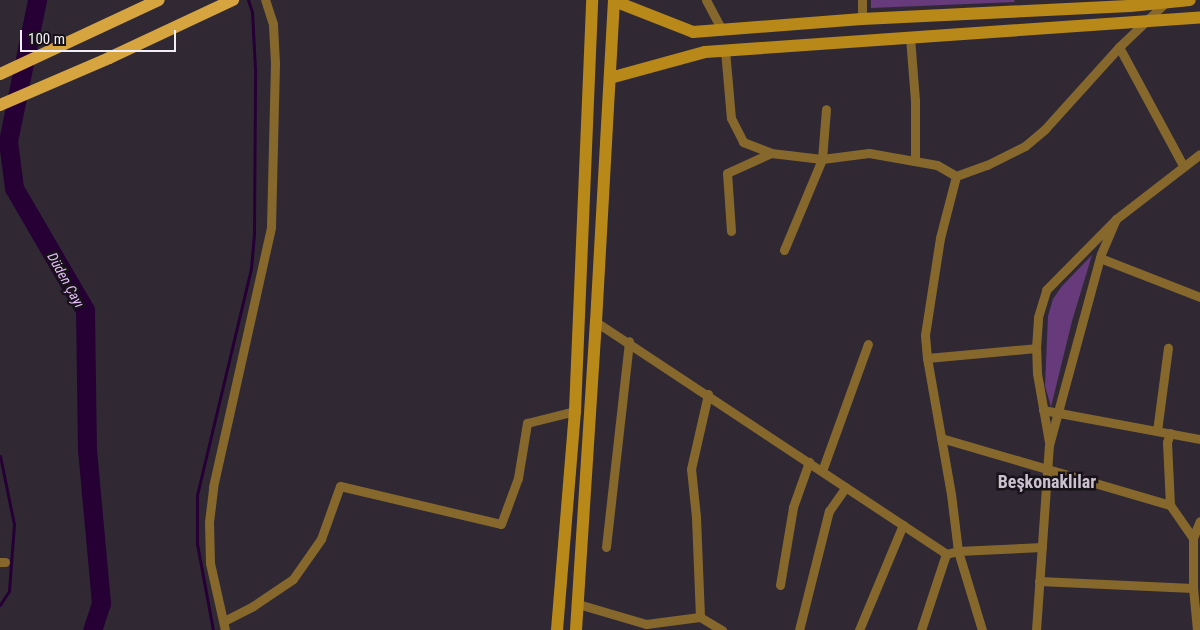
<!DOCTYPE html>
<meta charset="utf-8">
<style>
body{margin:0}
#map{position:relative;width:1200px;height:630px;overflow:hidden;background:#302934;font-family:"Roboto Condensed",sans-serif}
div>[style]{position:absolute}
.green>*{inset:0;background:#663a7b}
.stream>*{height:3px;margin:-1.5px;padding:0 1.5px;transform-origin:1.5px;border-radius:1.5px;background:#260035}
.river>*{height:19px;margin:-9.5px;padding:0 9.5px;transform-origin:9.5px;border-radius:9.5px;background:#260035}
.street>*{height:9px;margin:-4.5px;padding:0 4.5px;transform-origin:4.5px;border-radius:4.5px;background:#86682d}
.secondary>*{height:12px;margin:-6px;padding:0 6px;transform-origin:6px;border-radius:6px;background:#b88919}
.primary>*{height:12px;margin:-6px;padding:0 6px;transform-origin:6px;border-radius:6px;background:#d6a540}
span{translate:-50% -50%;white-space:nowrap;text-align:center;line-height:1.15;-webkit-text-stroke:5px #171318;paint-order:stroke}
.water-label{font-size:14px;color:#e8bffe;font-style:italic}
.district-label{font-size:18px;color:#cbc2d0;font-weight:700}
.scale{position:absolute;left:20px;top:30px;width:156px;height:22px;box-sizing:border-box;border:2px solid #f1edf4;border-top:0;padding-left:6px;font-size:15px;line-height:18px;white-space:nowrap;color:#f1edf4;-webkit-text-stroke:4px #171318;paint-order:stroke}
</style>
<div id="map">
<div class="green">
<div style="clip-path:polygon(871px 0,1014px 0,1015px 2px,871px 8px)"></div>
<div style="clip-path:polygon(1092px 255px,1072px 321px,1051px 407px,1045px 386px,1048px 316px,1053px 299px,1062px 286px)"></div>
</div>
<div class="stream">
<div style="left:0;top:456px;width:69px;rotate:78.4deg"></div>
<div style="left:14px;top:524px;width:67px;rotate:94.3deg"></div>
<div style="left:9px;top:591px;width:17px;rotate:123deg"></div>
<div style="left:213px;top:630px;width:87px;rotate:-100.5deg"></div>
<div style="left:197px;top:544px;width:49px;rotate:-90deg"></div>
<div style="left:197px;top:495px;width:233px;rotate:-76.6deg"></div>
<div style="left:251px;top:268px;width:36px;rotate:-85deg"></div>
<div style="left:254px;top:232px;width:163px;rotate:-89.6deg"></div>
<div style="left:255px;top:69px;width:57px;rotate:-93deg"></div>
<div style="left:252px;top:12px;width:13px;rotate:-108deg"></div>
</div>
<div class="river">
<div style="left:37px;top:0;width:144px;rotate:101.6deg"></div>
<div style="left:8px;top:141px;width:47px;rotate:82.7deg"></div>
<div style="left:14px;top:188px;width:141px;rotate:59.8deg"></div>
<div style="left:85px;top:310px;width:139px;rotate:89.2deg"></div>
<div style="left:87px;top:449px;width:155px;rotate:84.8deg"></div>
<div style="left:101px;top:603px;width:28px;rotate:108deg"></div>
</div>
<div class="street">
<div style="left:706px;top:0;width:34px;rotate:62deg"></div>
<div style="left:862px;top:19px;width:19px;rotate:-90deg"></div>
<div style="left:910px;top:37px;width:64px;rotate:85.5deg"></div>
<div style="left:915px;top:101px;width:60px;rotate:90deg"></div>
<div style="left:1119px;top:47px;width:136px;rotate:61.6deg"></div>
<div style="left:725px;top:50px;width:68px;rotate:85deg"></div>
<div style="left:731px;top:118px;width:27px;rotate:63deg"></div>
<div style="left:743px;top:142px;width:30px;rotate:21deg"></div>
<div style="left:771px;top:153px;width:51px;rotate:6.7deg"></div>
<div style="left:822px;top:159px;width:47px;rotate:-7.3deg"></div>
<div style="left:869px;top:153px;width:69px;rotate:10deg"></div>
<div style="left:937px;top:165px;width:22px;rotate:30deg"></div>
<div style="left:731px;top:231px;width:58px;rotate:-93.9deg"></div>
<div style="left:727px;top:173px;width:48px;rotate:-24.4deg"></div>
<div style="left:784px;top:250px;width:99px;rotate:-67.3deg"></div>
<div style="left:822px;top:159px;width:50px;rotate:-85.4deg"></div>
<div style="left:1100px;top:258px;width:107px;rotate:21.3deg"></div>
<div style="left:596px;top:322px;width:420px;rotate:33.5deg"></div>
<div style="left:946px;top:554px;width:12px;rotate:-14deg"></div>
<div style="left:958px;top:551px;width:84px;rotate:-2.7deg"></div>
<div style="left:927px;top:358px;width:109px;rotate:-5.2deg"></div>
<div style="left:1043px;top:410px;width:160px;rotate:10.5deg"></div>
<div style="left:1157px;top:431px;width:84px;rotate:-82.5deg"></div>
<div style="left:1170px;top:433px;width:9px;rotate:108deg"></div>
<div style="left:1167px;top:442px;width:63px;rotate:87.3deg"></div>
<div style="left:1170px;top:505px;width:40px;rotate:55.1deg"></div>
<div style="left:941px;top:438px;width:239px;rotate:16.3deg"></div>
<div style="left:1049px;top:442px;width:70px;rotate:-99.9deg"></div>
<div style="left:1037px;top:373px;width:25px;rotate:-92deg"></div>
<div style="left:1036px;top:348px;width:31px;rotate:-86deg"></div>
<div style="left:1038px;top:317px;width:28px;rotate:-73deg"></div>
<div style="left:1046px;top:290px;width:100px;rotate:-45.4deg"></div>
<div style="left:1116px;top:219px;width:106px;rotate:-37.7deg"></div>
<div style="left:822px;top:471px;width:135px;rotate:-70.1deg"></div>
<div style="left:606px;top:547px;width:207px;rotate:-83.6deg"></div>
<div style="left:0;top:562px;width:5px"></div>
<div style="left:1039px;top:581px;width:154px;rotate:2.6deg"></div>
<div style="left:780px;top:585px;width:79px;rotate:-80.5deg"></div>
<div style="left:793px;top:507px;width:48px;rotate:-70.4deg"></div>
<div style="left:578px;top:604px;width:71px;rotate:16.4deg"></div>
<div style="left:646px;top:624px;width:54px;rotate:-7.4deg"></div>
<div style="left:700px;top:617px;width:26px;rotate:31deg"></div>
<div style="left:700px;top:617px;width:100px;rotate:-92.3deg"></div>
<div style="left:696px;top:517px;width:48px;rotate:-95.9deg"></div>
<div style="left:691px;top:469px;width:77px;rotate:-77.2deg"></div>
<div style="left:224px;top:621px;width:33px;rotate:-27deg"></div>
<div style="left:253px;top:606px;width:48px;rotate:-34deg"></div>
<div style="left:293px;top:579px;width:49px;rotate:-55deg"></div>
<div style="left:321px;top:539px;width:56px;rotate:-70.3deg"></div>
<div style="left:340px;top:486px;width:165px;rotate:13.3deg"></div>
<div style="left:501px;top:524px;width:49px;rotate:-69.7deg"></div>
<div style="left:518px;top:478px;width:56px;rotate:-80.7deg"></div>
<div style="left:527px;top:423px;width:49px;rotate:-14deg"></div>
<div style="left:225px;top:630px;width:69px;rotate:-102.6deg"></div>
<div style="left:210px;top:563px;width:41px;rotate:-91.4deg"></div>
<div style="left:209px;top:522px;width:35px;rotate:-83deg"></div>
<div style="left:213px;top:487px;width:266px;rotate:-77.4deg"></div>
<div style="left:271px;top:227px;width:164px;rotate:-88.6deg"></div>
<div style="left:275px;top:63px;width:39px;rotate:-93deg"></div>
<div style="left:273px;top:24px;width:25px;rotate:-108deg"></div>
<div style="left:799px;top:630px;width:123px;rotate:-75.9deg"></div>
<div style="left:829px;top:511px;width:29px;rotate:-55deg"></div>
<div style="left:859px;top:630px;width:114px;rotate:-67.3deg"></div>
<div style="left:921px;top:630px;width:80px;rotate:-71.8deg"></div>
<div style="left:982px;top:630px;width:83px;rotate:-106.9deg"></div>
<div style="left:958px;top:551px;width:57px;rotate:-97deg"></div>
<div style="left:951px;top:494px;width:138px;rotate:-100deg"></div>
<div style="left:927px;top:358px;width:23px;rotate:-95deg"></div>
<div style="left:925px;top:335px;width:98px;rotate:-81.2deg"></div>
<div style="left:940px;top:238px;width:64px;rotate:-75.5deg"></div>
<div style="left:956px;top:176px;width:33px;rotate:-20deg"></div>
<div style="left:987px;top:165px;width:42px;rotate:-26.6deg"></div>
<div style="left:1025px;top:146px;width:26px;rotate:-40deg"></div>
<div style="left:1045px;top:129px;width:110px;rotate:-47.9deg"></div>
<div style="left:1119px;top:47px;width:64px;rotate:-43.7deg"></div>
<div style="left:1036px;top:630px;width:185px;rotate:-86deg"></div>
<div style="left:1049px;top:445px;width:198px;rotate:-74.8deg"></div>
<div style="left:1101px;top:254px;width:38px;rotate:-67deg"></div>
<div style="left:1197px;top:630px;width:42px;rotate:-95.4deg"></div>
<div style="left:1193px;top:588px;width:50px;rotate:-90deg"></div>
<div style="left:1193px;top:538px;width:18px;rotate:-68deg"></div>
</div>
<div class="secondary">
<div style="left:614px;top:1px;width:85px;rotate:21.4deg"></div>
<div style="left:693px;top:32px;width:169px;rotate:-4.4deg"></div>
<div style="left:862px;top:19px;width:268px;rotate:-2.8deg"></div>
<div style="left:1130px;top:6px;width:60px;rotate:-5.7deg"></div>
<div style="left:610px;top:78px;width:98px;rotate:-15.3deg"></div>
<div style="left:705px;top:52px;width:496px;rotate:-4deg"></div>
<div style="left:557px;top:630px;width:220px;rotate:-85.3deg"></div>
<div style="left:575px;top:411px;width:411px;rotate:-87.6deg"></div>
<div style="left:576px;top:630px;width:309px;rotate:-86.3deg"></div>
<div style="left:596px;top:322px;width:323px;rotate:-86.8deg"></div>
</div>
<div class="primary">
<div style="left:0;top:74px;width:175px;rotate:-25deg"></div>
<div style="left:0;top:105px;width:119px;rotate:-23.3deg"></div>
<div style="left:109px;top:58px;width:137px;rotate:-25.1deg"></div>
</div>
<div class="water-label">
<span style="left:66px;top:280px;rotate:61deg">Düden Çayı</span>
</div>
<div class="district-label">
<span style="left:1047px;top:482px">Beşkonaklılar</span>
</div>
<div class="scale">100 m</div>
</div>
